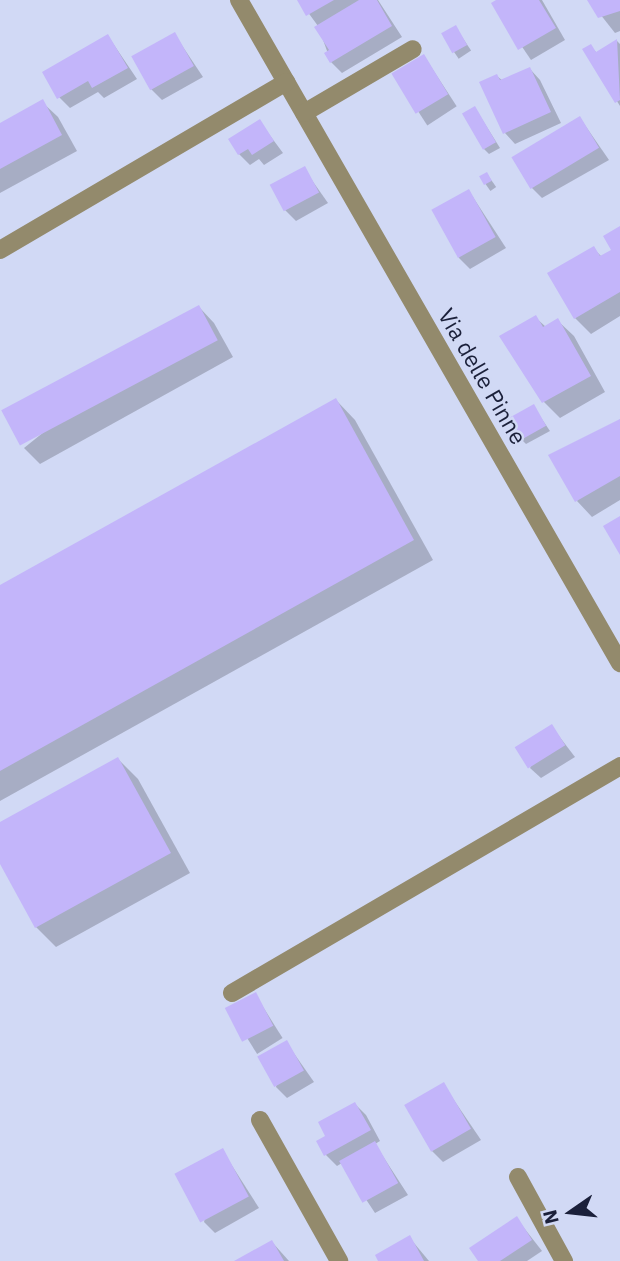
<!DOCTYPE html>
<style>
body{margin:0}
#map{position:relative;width:620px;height:1261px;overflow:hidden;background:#d1d9f5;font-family:"IBM Plex Sans",sans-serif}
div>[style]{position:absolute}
.shadow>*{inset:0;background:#0003;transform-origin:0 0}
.building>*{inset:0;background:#c3b5fa;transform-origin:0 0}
.minor>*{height:18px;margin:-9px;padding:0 9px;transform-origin:9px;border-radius:9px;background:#938a6c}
span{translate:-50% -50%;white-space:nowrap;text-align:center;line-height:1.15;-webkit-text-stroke:5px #d1d9f5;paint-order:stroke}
.street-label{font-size:23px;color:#1b203a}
.north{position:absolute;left:536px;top:1177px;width:70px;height:70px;-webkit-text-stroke:5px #d1d9f5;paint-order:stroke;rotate:256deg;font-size:19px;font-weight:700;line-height:28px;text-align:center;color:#1b203a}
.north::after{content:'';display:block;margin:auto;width:24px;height:32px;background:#1b203a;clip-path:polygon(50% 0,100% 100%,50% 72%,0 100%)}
</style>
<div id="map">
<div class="shadow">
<div style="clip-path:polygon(299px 0,378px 0,402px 37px,342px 73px,331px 62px,318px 26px)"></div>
<div style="clip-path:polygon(499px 0,542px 0,565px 40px,531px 60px,493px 4px)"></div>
<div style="clip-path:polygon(589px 0,620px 0,620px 31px,615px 33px)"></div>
<div style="left:456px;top:28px;width:27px;height:15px;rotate:56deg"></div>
<div style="clip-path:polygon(175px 35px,203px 77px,162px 100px,151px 89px)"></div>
<div style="clip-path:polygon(108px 36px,137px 79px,104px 98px,98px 92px,70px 108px,59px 97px)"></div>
<div style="clip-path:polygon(617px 41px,620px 44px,620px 106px,585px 50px,590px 46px,597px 53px)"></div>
<div style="left:424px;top:56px;width:60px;height:35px;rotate:57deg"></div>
<div style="clip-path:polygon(530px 69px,540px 80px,561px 123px,515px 144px,505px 133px,481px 83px,497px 76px,503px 81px)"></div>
<div style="clip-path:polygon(42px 102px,58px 117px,77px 151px,0 193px,0 125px)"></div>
<div style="clip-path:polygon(475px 108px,500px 148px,489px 154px,484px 149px)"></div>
<div style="clip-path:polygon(580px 118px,609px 160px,542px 198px,531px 187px)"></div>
<div style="clip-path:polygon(260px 122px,283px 153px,264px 165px,259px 159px,250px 165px,239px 154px)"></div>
<div style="clip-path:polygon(304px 169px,328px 203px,296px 221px,285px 210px)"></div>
<div style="left:487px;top:174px;width:16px;height:7px;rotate:55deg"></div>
<div style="clip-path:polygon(469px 191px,506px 248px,470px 269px,459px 258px)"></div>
<div style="clip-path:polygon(620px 228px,620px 316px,591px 334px,575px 318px,593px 248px,602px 257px,613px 250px)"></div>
<div style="clip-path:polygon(199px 307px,214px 323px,233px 357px,40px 464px,24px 448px)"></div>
<div style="clip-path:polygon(536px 318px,546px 327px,558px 321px,574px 336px,605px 392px,560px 418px,544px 402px,502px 337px)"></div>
<div style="clip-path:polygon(336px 400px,355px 420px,433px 560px,0 801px,0 587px)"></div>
<div style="clip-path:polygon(533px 406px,550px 431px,526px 444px,521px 439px)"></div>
<div style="clip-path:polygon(620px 419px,620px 500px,592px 517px,577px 501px)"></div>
<div style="clip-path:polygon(552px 727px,575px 757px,541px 778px,530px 768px)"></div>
<div style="clip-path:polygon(118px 759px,138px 779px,190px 873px,56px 947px,36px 927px,0 861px,0 824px)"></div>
<div style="left:255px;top:994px;width:52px;height:30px;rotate:58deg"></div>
<div style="clip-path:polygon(286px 1042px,314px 1082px,287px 1098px,276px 1087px)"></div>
<div style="clip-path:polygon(443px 1084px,481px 1140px,443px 1162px,432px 1151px)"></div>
<div style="clip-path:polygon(355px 1104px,366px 1115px,380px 1141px,375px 1144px,408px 1195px,375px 1213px,342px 1163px,337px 1166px,326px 1155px,328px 1137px)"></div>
<div style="clip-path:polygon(222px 1150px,259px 1208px,215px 1233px,204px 1222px)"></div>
<div style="clip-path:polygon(517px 1219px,542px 1251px,527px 1261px,480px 1261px)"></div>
<div style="clip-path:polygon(409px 1237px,429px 1261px,380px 1261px)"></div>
<div style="clip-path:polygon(272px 1242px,289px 1261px,238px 1261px)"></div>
</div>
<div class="building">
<div style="clip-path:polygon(297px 0,334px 0,306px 16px)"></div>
<div style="clip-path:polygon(359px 0,377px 0,392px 26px,330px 63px,324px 53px,329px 50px,314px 27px)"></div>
<div style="clip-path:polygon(496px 0,539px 0,556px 28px,518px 50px,491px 3px)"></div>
<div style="clip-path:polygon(587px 0,620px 0,620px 11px,598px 18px)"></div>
<div style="left:456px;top:25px;width:23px;height:17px;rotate:61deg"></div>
<div style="left:175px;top:32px;width:39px;height:50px;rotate:61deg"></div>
<div style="clip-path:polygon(108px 34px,128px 68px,92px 88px,88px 81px,57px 99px,42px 72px)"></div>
<div style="clip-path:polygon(617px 39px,620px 100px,615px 103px,582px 49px,591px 44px,596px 52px)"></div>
<div style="left:424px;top:54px;width:47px;height:38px;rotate:59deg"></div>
<div style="clip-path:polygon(530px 67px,551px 112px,503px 134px,479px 82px,497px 74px,500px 80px)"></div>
<div style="clip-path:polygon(43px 99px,62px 135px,0 169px,0 123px)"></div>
<div style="left:475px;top:106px;width:42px;height:15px;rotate:60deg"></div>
<div style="left:580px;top:116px;width:37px;height:80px;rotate:59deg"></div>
<div style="clip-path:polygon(260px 119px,274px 141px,252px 155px,248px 149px,238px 155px,228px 139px)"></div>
<div style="left:305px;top:166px;width:30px;height:40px;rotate:62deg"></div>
<div style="left:487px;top:172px;width:10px;height:9px;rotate:61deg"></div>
<div style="left:469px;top:189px;width:55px;height:43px;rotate:61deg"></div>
<div style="clip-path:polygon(620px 226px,620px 292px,574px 319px,547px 273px,594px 246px,600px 256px,611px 250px,603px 236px)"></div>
<div style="left:199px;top:305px;width:40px;height:224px;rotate:62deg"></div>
<div style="clip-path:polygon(536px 315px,543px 327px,558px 318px,591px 376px,542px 403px,499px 336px)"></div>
<div style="clip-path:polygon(336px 398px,414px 540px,0 771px,0 585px)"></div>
<div style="left:534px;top:404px;width:25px;height:30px;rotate:61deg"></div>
<div style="clip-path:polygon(620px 419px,620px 476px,575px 502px,548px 455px)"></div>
<div style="clip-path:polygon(620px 516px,620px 555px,603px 526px)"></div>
<div style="left:552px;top:724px;width:25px;height:44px;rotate:58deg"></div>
<div style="clip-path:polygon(118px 757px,171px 853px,35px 928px,0 864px,0 822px)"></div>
<div style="left:256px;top:992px;width:38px;height:35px;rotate:63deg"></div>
<div style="left:287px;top:1040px;width:35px;height:34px;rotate:61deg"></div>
<div style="left:444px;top:1082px;width:54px;height:46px;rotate:60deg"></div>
<div style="clip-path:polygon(355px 1102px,371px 1130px,324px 1156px,316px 1141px,325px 1136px,318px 1122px)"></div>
<div style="left:375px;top:1141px;width:48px;height:41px;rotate:61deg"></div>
<div style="left:223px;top:1148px;width:55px;height:55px;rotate:62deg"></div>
<div style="clip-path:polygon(517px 1216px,532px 1240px,500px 1261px,478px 1261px,469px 1248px)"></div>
<div style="clip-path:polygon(410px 1235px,424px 1261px,378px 1261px,375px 1255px)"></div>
<div style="clip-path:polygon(272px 1240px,284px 1261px,234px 1261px)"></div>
</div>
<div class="minor">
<div style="left:239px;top:0;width:765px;rotate:60.12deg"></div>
<div style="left:304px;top:113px;width:126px;rotate:-30.4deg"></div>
<div style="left:0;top:250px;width:332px;rotate:-30.4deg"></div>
<div style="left:232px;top:993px;width:450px;rotate:-30.3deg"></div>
<div style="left:260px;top:1120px;width:162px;rotate:60.7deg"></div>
<div style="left:518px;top:1177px;width:96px;rotate:61.3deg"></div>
</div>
<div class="street-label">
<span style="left:483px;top:376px;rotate:60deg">Via delle Pinne</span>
</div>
<div class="north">N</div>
</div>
